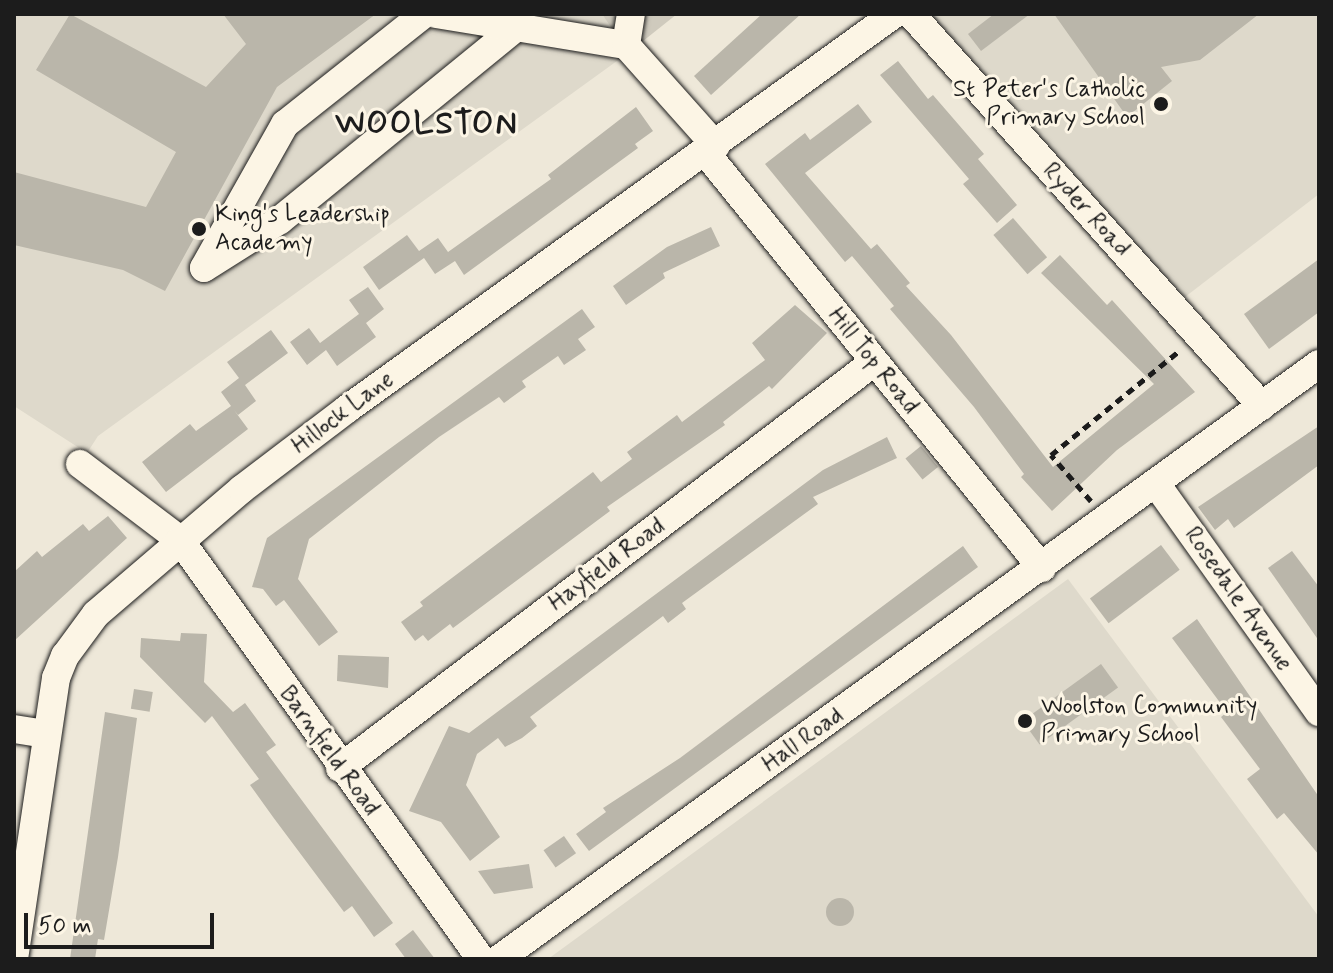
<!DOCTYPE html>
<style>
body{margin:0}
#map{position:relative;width:1333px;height:973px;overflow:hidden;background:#eee8d9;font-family:Mynerve,sans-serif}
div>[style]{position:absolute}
.built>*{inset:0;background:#ded9cb}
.green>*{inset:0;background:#cfcabd}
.building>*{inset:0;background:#bab6aa;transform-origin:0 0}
.round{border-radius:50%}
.path>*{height:5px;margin-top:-2.5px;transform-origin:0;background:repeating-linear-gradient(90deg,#1c1c1c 0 8px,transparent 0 14px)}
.roads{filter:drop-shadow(0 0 2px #1c1c1c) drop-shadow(0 0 2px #1c1c1c)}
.minor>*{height:28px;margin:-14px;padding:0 14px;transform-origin:14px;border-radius:14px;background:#fcf5e5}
.dots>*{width:22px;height:22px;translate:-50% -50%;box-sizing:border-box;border:4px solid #fcf5e5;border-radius:50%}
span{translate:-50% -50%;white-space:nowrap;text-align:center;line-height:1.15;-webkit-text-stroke:6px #fcf5e5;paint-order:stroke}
.poi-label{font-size:24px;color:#1c1c1c}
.right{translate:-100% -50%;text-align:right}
.left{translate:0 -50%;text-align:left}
.street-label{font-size:24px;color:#1c1c1c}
.district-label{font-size:32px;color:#1c1c1c;font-weight:700;letter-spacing:2px}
.frame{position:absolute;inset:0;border:16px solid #1c1c1c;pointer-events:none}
.scale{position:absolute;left:24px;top:913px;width:190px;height:36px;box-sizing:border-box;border:4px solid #1c1c1c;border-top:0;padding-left:10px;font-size:24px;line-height:28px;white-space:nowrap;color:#1c1c1c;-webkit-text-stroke:6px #fcf5e5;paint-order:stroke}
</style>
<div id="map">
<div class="built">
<div style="clip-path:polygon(14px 14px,602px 14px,628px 53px,98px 436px,87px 453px,14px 406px)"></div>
<div style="clip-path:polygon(918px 14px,1319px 14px,1319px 194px,1185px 297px)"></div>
<div style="clip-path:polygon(1068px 579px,1319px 917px,1319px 959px,548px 959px)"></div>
</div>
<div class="green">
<div style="clip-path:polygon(602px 14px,677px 14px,628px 53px)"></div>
</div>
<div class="building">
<div style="clip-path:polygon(70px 14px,206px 87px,246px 44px,223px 14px,376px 14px,277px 87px,165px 291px,123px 270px,14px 245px,14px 172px,146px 207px,176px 152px,36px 70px)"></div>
<div style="clip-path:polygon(762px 14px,801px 14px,711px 95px,694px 76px)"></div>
<div style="clip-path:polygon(994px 14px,1030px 14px,981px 51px,968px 34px)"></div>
<div style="clip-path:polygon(1054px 14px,1259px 14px,1200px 60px,1161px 67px,1172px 81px,1127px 117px)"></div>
<div style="clip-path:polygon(898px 61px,928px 99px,933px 95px,984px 154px,978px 159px,1017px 205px,997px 223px,963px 184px,969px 179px,880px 75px)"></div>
<div style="clip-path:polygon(858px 104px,872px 122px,805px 173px,871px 249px,877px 244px,910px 283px,906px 286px,951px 335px,1053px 467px,1154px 384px,1041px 273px,1060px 255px,1107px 305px,1112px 300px,1195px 392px,1117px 450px,1052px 511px,1021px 477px,1024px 474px,974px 407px,890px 309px,894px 306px,852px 256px,845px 262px,765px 164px,805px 133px,810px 140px)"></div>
<div style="clip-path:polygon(636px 107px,653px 131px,635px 144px,638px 148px,464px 275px,455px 261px,435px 274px,424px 258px,379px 290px,363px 267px,407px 235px,419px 251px,438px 238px,448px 252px,551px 179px,548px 175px)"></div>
<div style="left:1013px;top:218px;width:52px;height:26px;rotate:49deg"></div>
<div style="clip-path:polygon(711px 227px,720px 246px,663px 273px,665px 278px,626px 305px,613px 286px,667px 247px)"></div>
<div style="clip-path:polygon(1319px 259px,1319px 312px,1269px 349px,1244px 314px)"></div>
<div style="clip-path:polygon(368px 287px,384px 309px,366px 323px,376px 337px,337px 366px,326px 350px,307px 365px,290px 342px,309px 328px,320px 343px,359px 314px,349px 300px)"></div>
<div style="clip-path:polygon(795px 305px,827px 333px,772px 389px,769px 386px,723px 422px,725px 425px,607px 507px,610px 511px,453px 628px,450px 624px,428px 641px,423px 635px,415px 641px,401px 622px,423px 606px,420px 602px,593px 472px,601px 482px,632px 459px,627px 452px,677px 415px,682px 422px,765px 360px,752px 343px)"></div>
<div style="clip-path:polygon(582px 309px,595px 327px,578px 339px,586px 350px,564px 365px,558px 356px,522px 381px,526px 387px,504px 403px,499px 397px,439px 437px,309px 539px,298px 579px,338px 632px,319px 646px,284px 600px,276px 606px,263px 589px,252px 587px,267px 538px)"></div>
<div style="clip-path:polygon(271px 330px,288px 353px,245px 385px,256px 401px,238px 415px,234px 410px,248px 429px,166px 492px,142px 462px,190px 424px,196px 431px,231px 406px,221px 392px,239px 378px,227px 362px)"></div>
<div style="clip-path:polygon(1319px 426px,1319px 465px,1234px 528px,1228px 519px,1215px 530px,1198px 507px)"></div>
<div style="clip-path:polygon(887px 437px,897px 458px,813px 497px,818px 504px,682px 603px,686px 609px,668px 623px,663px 616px,530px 717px,537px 726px,522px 738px,505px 747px,498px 738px,477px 754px,466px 785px,500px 837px,470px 861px,441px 822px,409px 811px,449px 726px,469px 733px,823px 470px)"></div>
<div style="left:921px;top:446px;width:27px;height:20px;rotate:51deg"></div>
<div style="clip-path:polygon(108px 516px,127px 538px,14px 641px,14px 572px,37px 551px,42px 557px,83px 524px,89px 531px)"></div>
<div style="left:1161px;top:545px;width:31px;height:89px;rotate:53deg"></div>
<div style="clip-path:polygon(963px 546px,978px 567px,589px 851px,576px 834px,606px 812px,603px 808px,680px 758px)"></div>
<div style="clip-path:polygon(1292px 551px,1319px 587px,1319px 641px,1268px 568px)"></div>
<div style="clip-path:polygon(1197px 619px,1319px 797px,1319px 855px,1284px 813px,1277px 819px,1247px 779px,1260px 769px,1221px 717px,1227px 712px,1172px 638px)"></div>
<div style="clip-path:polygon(181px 633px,207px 634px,204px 682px,233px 712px,245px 703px,276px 745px,266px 752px,393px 923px,374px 937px,352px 906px,344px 912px,273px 817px,250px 785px,259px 779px,212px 716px,205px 723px,140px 657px,141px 638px,180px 641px)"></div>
<div style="clip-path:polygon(338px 655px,389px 657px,388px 688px,337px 681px)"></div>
<div style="left:1101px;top:664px;width:29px;height:97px;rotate:54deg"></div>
<div style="left:134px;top:689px;width:19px;height:20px;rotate:9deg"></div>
<div style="clip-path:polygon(105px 712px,137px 718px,118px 857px,104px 940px,98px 939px,95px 959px,70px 959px)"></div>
<div style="left:564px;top:836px;width:21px;height:25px;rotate:55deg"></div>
<div style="clip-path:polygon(529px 864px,533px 888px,494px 894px,478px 871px)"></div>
<div class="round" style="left:826px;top:898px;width:28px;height:28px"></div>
<div style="clip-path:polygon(413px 930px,435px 959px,406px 959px,395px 944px)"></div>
</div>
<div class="path">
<div style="left:1091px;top:501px;width:61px;rotate:-131deg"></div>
<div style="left:1051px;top:455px;width:165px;rotate:-39.1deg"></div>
</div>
<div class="roads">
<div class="minor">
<div style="left:424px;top:14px;width:177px;rotate:141.6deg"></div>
<div style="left:285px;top:124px;width:165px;rotate:119.4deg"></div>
<div style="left:204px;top:268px;width:90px;rotate:-32.3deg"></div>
<div style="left:280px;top:220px;width:306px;rotate:-39.2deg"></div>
<div style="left:436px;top:14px;width:193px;rotate:9.3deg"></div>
<div style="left:626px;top:45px;width:135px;rotate:48.3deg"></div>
<div style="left:911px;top:14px;width:526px;rotate:48.16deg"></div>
<div style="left:626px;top:45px;width:31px;rotate:-81deg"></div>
<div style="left:706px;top:153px;width:534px;rotate:51.01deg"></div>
<div style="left:80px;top:464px;width:126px;rotate:37.2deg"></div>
<div style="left:180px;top:540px;width:516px;rotate:54.31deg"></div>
<div style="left:1157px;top:485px;width:279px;rotate:54.5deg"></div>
<div style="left:14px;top:729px;width:32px;rotate:9deg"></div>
<div style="left:340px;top:768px;width:671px;rotate:-37.25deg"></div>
<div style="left:14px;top:959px;width:284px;rotate:-81.5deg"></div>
<div style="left:56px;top:678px;width:24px;rotate:-68deg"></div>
<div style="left:65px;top:656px;width:52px;rotate:-53.6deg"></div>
<div style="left:96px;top:614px;width:192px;rotate:-40.6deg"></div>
<div style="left:242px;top:489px;width:132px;rotate:-37.3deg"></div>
<div style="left:347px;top:409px;width:675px;rotate:-35.83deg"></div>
<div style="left:499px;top:959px;width:1013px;rotate:-35.97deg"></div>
</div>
</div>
<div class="dots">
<div style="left:1161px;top:104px;background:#1c1c1c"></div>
<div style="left:199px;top:229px;background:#1c1c1c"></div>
<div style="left:1025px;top:721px;background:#1c1c1c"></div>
</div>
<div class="poi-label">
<span class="right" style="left:1145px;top:104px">St Peter's Catholic<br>Primary School</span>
<span class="left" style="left:215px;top:229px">King's Leadership<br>Academy</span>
<span class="left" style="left:1041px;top:721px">Woolston Community<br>Primary School</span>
</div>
<div class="street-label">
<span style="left:1086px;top:210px;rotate:48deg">Ryder Road</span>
<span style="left:873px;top:361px;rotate:51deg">Hill Top Road</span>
<span style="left:343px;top:413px;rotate:-37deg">Hillock Lane</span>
<span style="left:607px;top:565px;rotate:-37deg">Hayfield Road</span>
<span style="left:1238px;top:599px;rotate:55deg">Rosedale Avenue</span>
<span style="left:803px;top:740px;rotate:-36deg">Hall Road</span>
<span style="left:329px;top:751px;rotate:54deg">Barnfield Road</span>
</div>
<div class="district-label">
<span style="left:427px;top:124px">WOOLSTON</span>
</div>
<div class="frame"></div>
<div class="scale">50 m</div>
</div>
